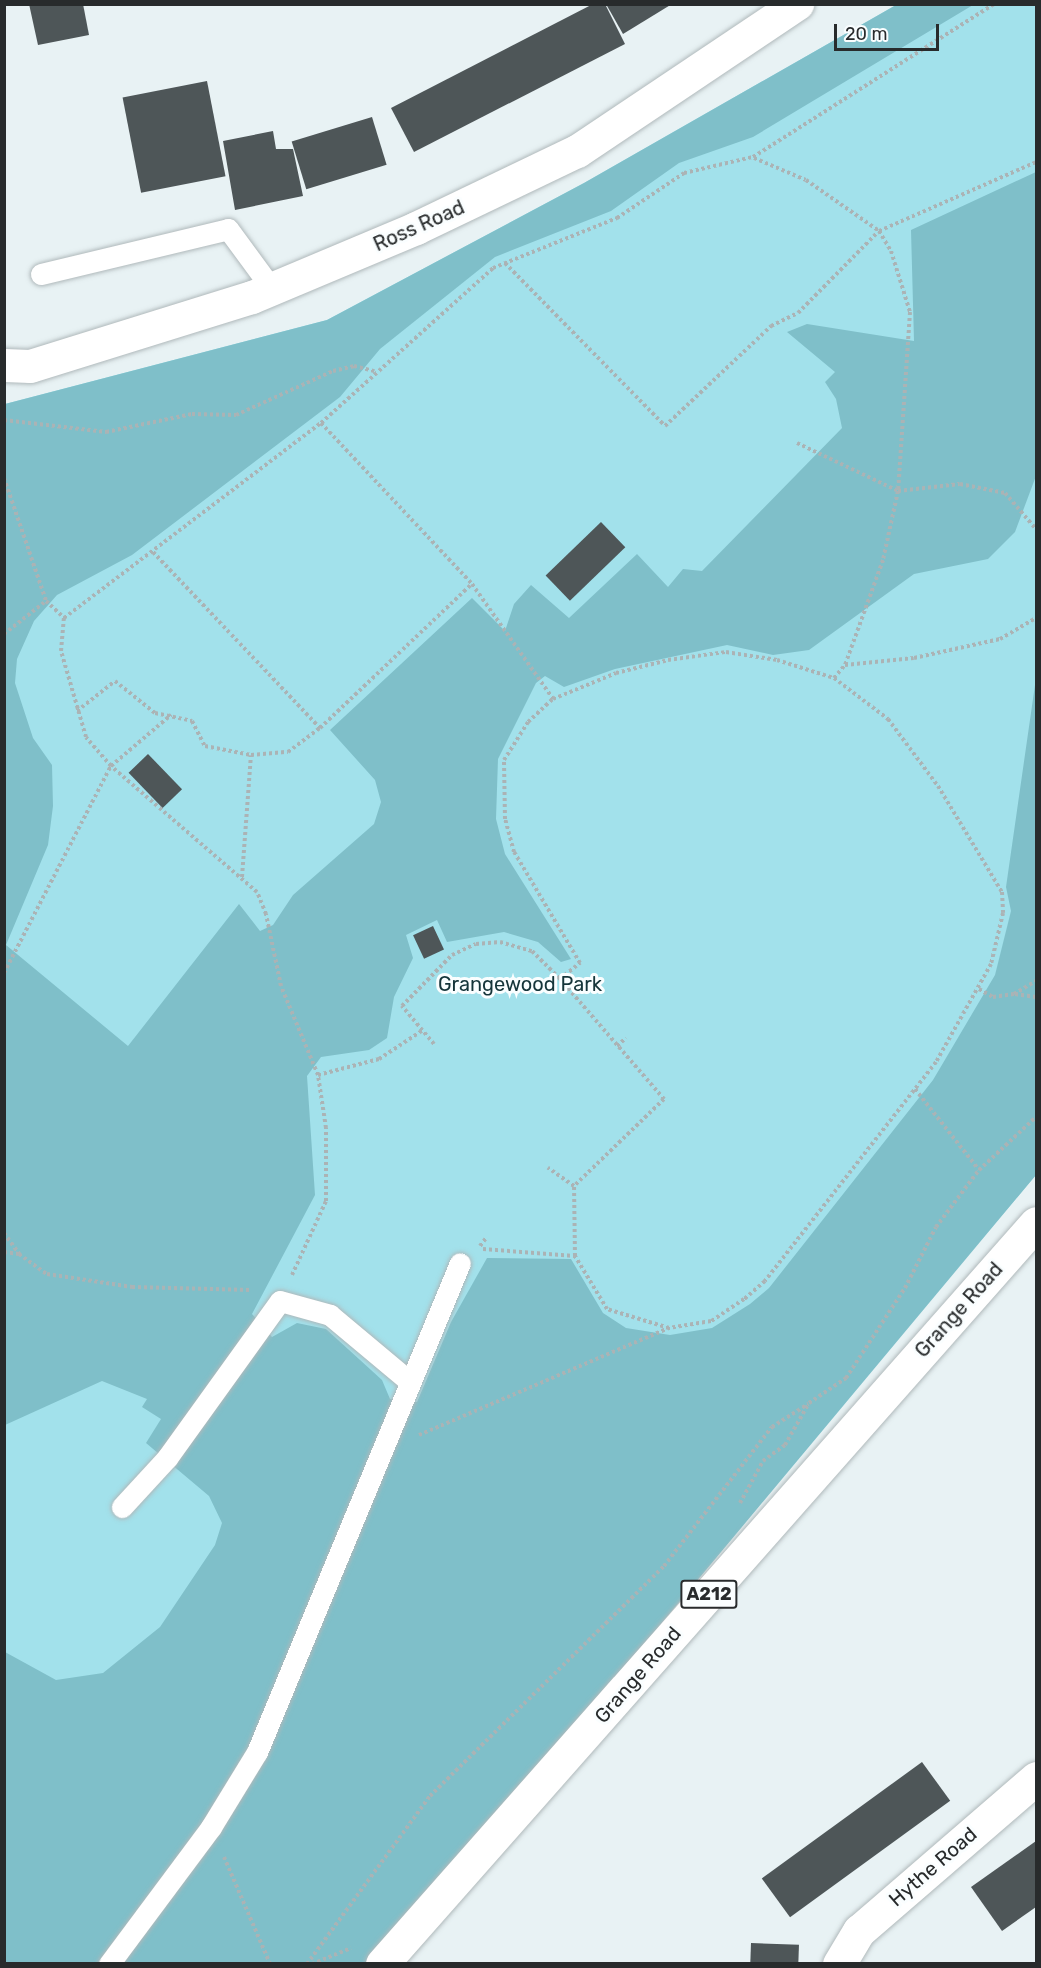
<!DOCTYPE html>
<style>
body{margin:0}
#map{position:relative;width:1041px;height:1968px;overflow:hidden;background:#e8f2f4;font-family:Rubik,sans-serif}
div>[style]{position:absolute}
.green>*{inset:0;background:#a2e1eb}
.forest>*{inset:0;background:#7fbfc9}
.building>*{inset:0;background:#4e5658;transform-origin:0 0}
.path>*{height:4px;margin-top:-2px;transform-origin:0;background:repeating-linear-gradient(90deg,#abb3b5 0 3px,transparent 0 6px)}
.roads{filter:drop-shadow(0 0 2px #b0b9bb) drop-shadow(0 0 2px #b0b9bb)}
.lane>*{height:21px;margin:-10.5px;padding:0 10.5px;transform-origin:10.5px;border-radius:10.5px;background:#fff}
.street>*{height:33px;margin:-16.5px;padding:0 16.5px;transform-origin:16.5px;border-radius:16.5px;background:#fff}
.primary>*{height:33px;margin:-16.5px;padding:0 16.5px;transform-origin:16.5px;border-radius:16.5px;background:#fff}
span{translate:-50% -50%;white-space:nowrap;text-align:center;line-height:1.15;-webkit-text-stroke:6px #fafeff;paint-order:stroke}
.shield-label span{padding:2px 4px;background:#fafeff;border:2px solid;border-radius:4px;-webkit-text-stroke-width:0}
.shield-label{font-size:18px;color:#282b2c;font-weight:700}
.street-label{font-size:20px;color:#282b2c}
.park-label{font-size:20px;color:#15353a}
.frame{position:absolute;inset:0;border:6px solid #282b2c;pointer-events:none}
.scale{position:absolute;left:834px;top:24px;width:105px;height:27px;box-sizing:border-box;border:3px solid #282b2c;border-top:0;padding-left:8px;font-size:18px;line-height:21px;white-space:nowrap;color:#282b2c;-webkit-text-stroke:4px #fafeff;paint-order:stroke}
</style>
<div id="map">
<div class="green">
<div style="clip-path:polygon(896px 5px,1036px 5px,1036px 1175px,366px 1963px,5px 1964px,5px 404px,327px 320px,584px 183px)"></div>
</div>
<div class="forest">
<div style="clip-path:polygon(896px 5px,973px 5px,753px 137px,679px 163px,611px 211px,495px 257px,380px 349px,340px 397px,132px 555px,57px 595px,34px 621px,17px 659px,15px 683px,33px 738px,52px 765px,53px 806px,48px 845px,6px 945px,128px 1046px,239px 904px,260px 931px,273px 925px,293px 895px,374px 824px,381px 802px,375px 780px,330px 730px,472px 598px,505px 631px,514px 604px,531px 585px,569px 618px,637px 554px,668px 587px,683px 569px,702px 571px,842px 428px,836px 399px,825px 382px,835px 372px,787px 332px,807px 324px,914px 341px,911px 230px,1036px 172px,1036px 476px,1015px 532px,988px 559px,914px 574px,809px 650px,773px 655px,727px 645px,615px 669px,564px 687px,545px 676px,536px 683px,498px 759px,496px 819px,505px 854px,571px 959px,561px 962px,538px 942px,504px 932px,447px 942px,437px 920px,406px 935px,413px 958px,394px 997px,387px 1038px,369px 1050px,321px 1057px,307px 1076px,315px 1195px,252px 1314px,272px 1337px,297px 1323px,326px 1329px,382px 1380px,390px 1399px,417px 1402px,451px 1322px,487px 1258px,571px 1259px,603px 1313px,626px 1328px,670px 1335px,712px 1328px,750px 1304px,769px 1288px,933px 1080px,995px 975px,1011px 911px,1006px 887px,1036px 678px,1036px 1175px,407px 1928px,366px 1963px,5px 1963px,5px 1652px,56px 1680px,103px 1673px,160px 1627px,215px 1545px,222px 1523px,209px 1496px,146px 1443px,161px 1419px,142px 1407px,147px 1399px,102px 1381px,5px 1425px,5px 404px,327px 320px,584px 183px)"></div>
</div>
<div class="building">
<div style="clip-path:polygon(29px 4px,83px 4px,89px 35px,38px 45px)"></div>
<div style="clip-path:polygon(593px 4px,605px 4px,625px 44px,414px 152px,391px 108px)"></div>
<div style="clip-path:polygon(606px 4px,672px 4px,623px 34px)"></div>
<div style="left:207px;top:81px;width:97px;height:86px;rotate:79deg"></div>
<div style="left:372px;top:117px;width:50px;height:84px;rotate:73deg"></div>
<div style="clip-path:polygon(273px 131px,276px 149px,293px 149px,303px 196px,235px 210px,223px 141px)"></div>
<div style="left:601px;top:522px;width:35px;height:77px;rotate:46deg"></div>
<div style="left:148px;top:754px;width:49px;height:27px;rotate:46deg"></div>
<div style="left:433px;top:926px;width:26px;height:22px;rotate:65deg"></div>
<div style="left:922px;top:1762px;width:48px;height:198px;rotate:54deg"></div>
<div style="clip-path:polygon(1036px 1841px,1036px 1907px,1002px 1931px,971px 1887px)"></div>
<div style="left:751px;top:1943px;width:48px;height:21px;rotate:2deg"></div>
</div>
<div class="path">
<div style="left:754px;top:158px;width:56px;rotate:22.9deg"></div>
<div style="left:806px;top:180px;width:89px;rotate:34.9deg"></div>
<div style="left:879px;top:231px;width:23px;rotate:59deg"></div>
<div style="left:891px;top:251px;width:64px;rotate:72.7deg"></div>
<div style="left:910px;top:312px;width:179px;rotate:93.8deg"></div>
<div style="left:898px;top:491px;width:71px;rotate:102.3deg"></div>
<div style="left:883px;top:560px;width:112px;rotate:109.9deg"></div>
<div style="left:505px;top:263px;width:228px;rotate:45.5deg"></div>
<div style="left:665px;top:426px;width:146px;rotate:-43.3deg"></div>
<div style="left:771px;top:326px;width:30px;rotate:-26deg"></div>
<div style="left:798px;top:313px;width:115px;rotate:-45.4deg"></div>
<div style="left:879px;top:231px;width:171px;rotate:-23.7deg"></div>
<div style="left:4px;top:420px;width:103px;rotate:6.7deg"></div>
<div style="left:106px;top:432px;width:88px;rotate:-11.8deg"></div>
<div style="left:192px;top:414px;width:44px;rotate:1.3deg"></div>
<div style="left:236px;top:415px;width:107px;rotate:-24.4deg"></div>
<div style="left:333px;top:371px;width:22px;rotate:-13deg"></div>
<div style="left:354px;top:366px;width:21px;rotate:14deg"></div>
<div style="left:321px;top:423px;width:221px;rotate:46.8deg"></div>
<div style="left:472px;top:584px;width:141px;rotate:54.8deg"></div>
<div style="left:797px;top:443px;width:112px;rotate:25.4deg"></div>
<div style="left:898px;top:491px;width:62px;rotate:-6.4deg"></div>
<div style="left:960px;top:484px;width:46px;rotate:11.3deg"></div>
<div style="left:1005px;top:493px;width:48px;rotate:49.3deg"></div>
<div style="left:4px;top:478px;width:130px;rotate:71.1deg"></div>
<div style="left:46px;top:601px;width:25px;rotate:43deg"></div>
<div style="left:153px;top:552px;width:243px;rotate:46.5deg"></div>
<div style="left:320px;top:728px;width:209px;rotate:-43.5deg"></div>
<div style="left:4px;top:634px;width:53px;rotate:-38.2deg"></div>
<div style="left:834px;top:678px;width:17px;rotate:-50deg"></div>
<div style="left:845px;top:665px;width:69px;rotate:-5.8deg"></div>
<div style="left:914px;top:658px;width:88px;rotate:-12.5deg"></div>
<div style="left:1000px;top:639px;width:42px;rotate:-30.3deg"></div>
<div style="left:77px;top:711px;width:48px;rotate:-38.3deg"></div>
<div style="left:115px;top:681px;width:51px;rotate:38.7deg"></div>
<div style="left:155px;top:713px;width:38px;rotate:12deg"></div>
<div style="left:192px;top:721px;width:28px;rotate:63deg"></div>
<div style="left:205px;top:746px;width:47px;rotate:11.1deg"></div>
<div style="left:251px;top:755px;width:37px;rotate:-5deg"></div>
<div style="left:288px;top:752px;width:40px;rotate:-37deg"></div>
<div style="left:242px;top:877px;width:122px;rotate:-85.8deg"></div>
<div style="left:4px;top:973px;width:233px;rotate:-62.7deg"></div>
<div style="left:111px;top:766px;width:79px;rotate:-40.4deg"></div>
<div style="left:560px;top:979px;width:26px;rotate:-39deg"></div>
<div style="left:580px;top:963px;width:129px;rotate:-120.7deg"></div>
<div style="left:514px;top:852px;width:34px;rotate:-105deg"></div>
<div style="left:505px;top:819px;width:59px;rotate:-91deg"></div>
<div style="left:504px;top:760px;width:45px;rotate:-57.7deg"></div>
<div style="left:528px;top:722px;width:34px;rotate:-43deg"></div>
<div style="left:553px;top:699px;width:68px;rotate:-22.4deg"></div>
<div style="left:616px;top:673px;width:54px;rotate:-14deg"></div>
<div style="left:668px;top:660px;width:59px;rotate:-7.9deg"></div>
<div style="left:726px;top:652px;width:52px;rotate:8.9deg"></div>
<div style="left:777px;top:660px;width:60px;rotate:17.5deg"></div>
<div style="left:834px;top:678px;width:68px;rotate:37.2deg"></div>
<div style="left:888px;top:719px;width:84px;rotate:53.3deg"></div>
<div style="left:938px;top:786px;width:124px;rotate:58.9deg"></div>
<div style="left:1002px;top:892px;width:21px;rotate:87deg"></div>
<div style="left:1003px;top:913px;width:52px;rotate:103.2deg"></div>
<div style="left:991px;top:964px;width:112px;rotate:119.3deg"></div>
<div style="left:936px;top:1062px;width:278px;rotate:128deg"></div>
<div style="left:765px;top:1281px;width:28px;rotate:139deg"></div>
<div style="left:744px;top:1299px;width:40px;rotate:146deg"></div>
<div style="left:711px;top:1321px;width:43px;rotate:170.5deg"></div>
<div style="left:669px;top:1328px;width:65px;rotate:-163deg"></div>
<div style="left:607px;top:1309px;width:62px;rotate:-121.1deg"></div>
<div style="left:575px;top:1256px;width:70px;rotate:-90.8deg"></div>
<div style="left:979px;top:989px;width:16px;rotate:30deg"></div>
<div style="left:993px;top:997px;width:21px;rotate:-8deg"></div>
<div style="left:1014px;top:994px;width:26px;rotate:-31deg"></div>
<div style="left:1015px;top:994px;width:21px;rotate:8deg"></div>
<div style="left:434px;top:1044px;width:50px;rotate:-130.1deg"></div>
<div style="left:402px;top:1006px;width:71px;rotate:-45.6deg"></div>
<div style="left:452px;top:955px;width:26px;rotate:-25deg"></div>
<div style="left:476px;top:944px;width:24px;rotate:-5deg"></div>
<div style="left:500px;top:942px;width:33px;rotate:16deg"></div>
<div style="left:532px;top:951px;width:40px;rotate:45deg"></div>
<div style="left:560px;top:979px;width:159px;rotate:49.1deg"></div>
<div style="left:664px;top:1099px;width:125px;rotate:136deg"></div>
<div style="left:574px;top:1186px;width:32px;rotate:-145deg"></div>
<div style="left:617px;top:1046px;width:12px;rotate:-42deg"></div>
<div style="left:318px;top:1075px;width:63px;rotate:-14.7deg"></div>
<div style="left:379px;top:1059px;width:53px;rotate:-33.4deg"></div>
<div style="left:915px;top:1089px;width:103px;rotate:51.7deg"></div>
<div style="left:4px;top:1233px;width:26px;rotate:54deg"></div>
<div style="left:19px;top:1254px;width:34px;rotate:36deg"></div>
<div style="left:47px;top:1274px;width:86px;rotate:8.7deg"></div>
<div style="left:132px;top:1287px;width:120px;rotate:1.4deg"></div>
<div style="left:480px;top:1246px;width:10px;rotate:-53deg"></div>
<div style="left:483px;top:1249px;width:92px;rotate:4.4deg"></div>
<div style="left:4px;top:1252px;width:15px;rotate:8deg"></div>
<div style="left:292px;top:1275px;width:81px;rotate:-65.3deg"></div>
<div style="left:326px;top:1201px;width:73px;rotate:-90deg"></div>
<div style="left:326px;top:1128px;width:54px;rotate:-98.6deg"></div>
<div style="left:318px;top:1075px;width:96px;rotate:-112.6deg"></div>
<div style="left:281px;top:986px;width:74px;rotate:-101.8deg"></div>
<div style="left:266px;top:914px;width:24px;rotate:-112deg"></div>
<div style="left:257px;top:892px;width:193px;rotate:-139.2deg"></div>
<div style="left:111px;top:766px;width:38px;rotate:-131deg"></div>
<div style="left:86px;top:737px;width:90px;rotate:-106.2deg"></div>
<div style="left:61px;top:651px;width:33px;rotate:-85deg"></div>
<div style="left:64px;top:618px;width:323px;rotate:-37.2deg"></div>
<div style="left:321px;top:423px;width:232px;rotate:-42deg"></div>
<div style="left:493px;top:268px;width:134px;rotate:-22deg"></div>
<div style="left:617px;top:218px;width:81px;rotate:-33.9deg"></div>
<div style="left:684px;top:173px;width:71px;rotate:-13.1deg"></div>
<div style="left:753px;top:157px;width:285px;rotate:-32.4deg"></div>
<div style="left:419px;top:1435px;width:272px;rotate:-23.2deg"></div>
<div style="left:740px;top:1503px;width:48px;rotate:-61.3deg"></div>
<div style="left:763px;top:1461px;width:27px;rotate:-36deg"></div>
<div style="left:785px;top:1445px;width:48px;rotate:-60.3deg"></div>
<div style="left:809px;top:1403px;width:45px;rotate:-34deg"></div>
<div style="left:846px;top:1378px;width:108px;rotate:-56.8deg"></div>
<div style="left:905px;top:1288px;width:68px;rotate:-63.1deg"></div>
<div style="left:936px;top:1227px;width:71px;rotate:-53deg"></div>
<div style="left:979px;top:1170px;width:78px;rotate:-42.9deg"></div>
<div style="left:224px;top:1857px;width:116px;rotate:66.7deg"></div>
<div style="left:307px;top:1964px;width:208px;rotate:-53.8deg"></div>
<div style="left:430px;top:1796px;width:328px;rotate:-44.5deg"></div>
<div style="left:664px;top:1566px;width:176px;rotate:-52.2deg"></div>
<div style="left:772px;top:1427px;width:43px;rotate:-32.6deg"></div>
<div style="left:312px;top:1964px;width:42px;rotate:-22.3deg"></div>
</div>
<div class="roads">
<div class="lane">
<div style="left:41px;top:274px;width:192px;rotate:-13.5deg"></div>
<div style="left:228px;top:229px;width:74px;rotate:53.7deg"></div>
<div style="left:122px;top:1507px;width:67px;rotate:-47.4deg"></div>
<div style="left:167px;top:1458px;width:193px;rotate:-54.3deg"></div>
<div style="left:280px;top:1301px;width:52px;rotate:15.6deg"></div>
<div style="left:330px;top:1315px;width:104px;rotate:39.9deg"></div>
<div style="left:109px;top:1964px;width:171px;rotate:-53.3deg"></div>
<div style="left:211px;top:1827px;width:88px;rotate:-58.5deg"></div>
<div style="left:257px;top:1752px;width:529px;rotate:-67.46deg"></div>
</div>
<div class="street">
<div style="left:4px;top:365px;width:26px;rotate:2deg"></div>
<div style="left:30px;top:366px;width:232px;rotate:-17.3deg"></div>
<div style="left:252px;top:297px;width:178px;rotate:-22.8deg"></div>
<div style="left:416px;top:228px;width:178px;rotate:-25.6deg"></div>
<div style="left:577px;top:151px;width:265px;rotate:-33.8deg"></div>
<div style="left:839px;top:1964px;width:39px;rotate:-59deg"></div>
<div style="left:859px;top:1931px;width:234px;rotate:-40.8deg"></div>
</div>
<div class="primary">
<div style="left:382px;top:1964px;width:988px;rotate:-48.57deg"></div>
</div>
</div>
<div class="shield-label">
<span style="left:709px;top:1594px">A212</span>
</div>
<div class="street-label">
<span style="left:419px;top:226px;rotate:-24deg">Ross Road</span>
<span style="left:959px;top:1310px;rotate:-48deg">Grange Road</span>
<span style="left:638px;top:1675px;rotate:-49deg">Grange Road</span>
<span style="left:933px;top:1867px;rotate:-41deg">Hythe Road</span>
</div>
<div class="park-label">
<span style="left:520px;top:984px">Grangewood Park</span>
</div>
<div class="frame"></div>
<div class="scale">20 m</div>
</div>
